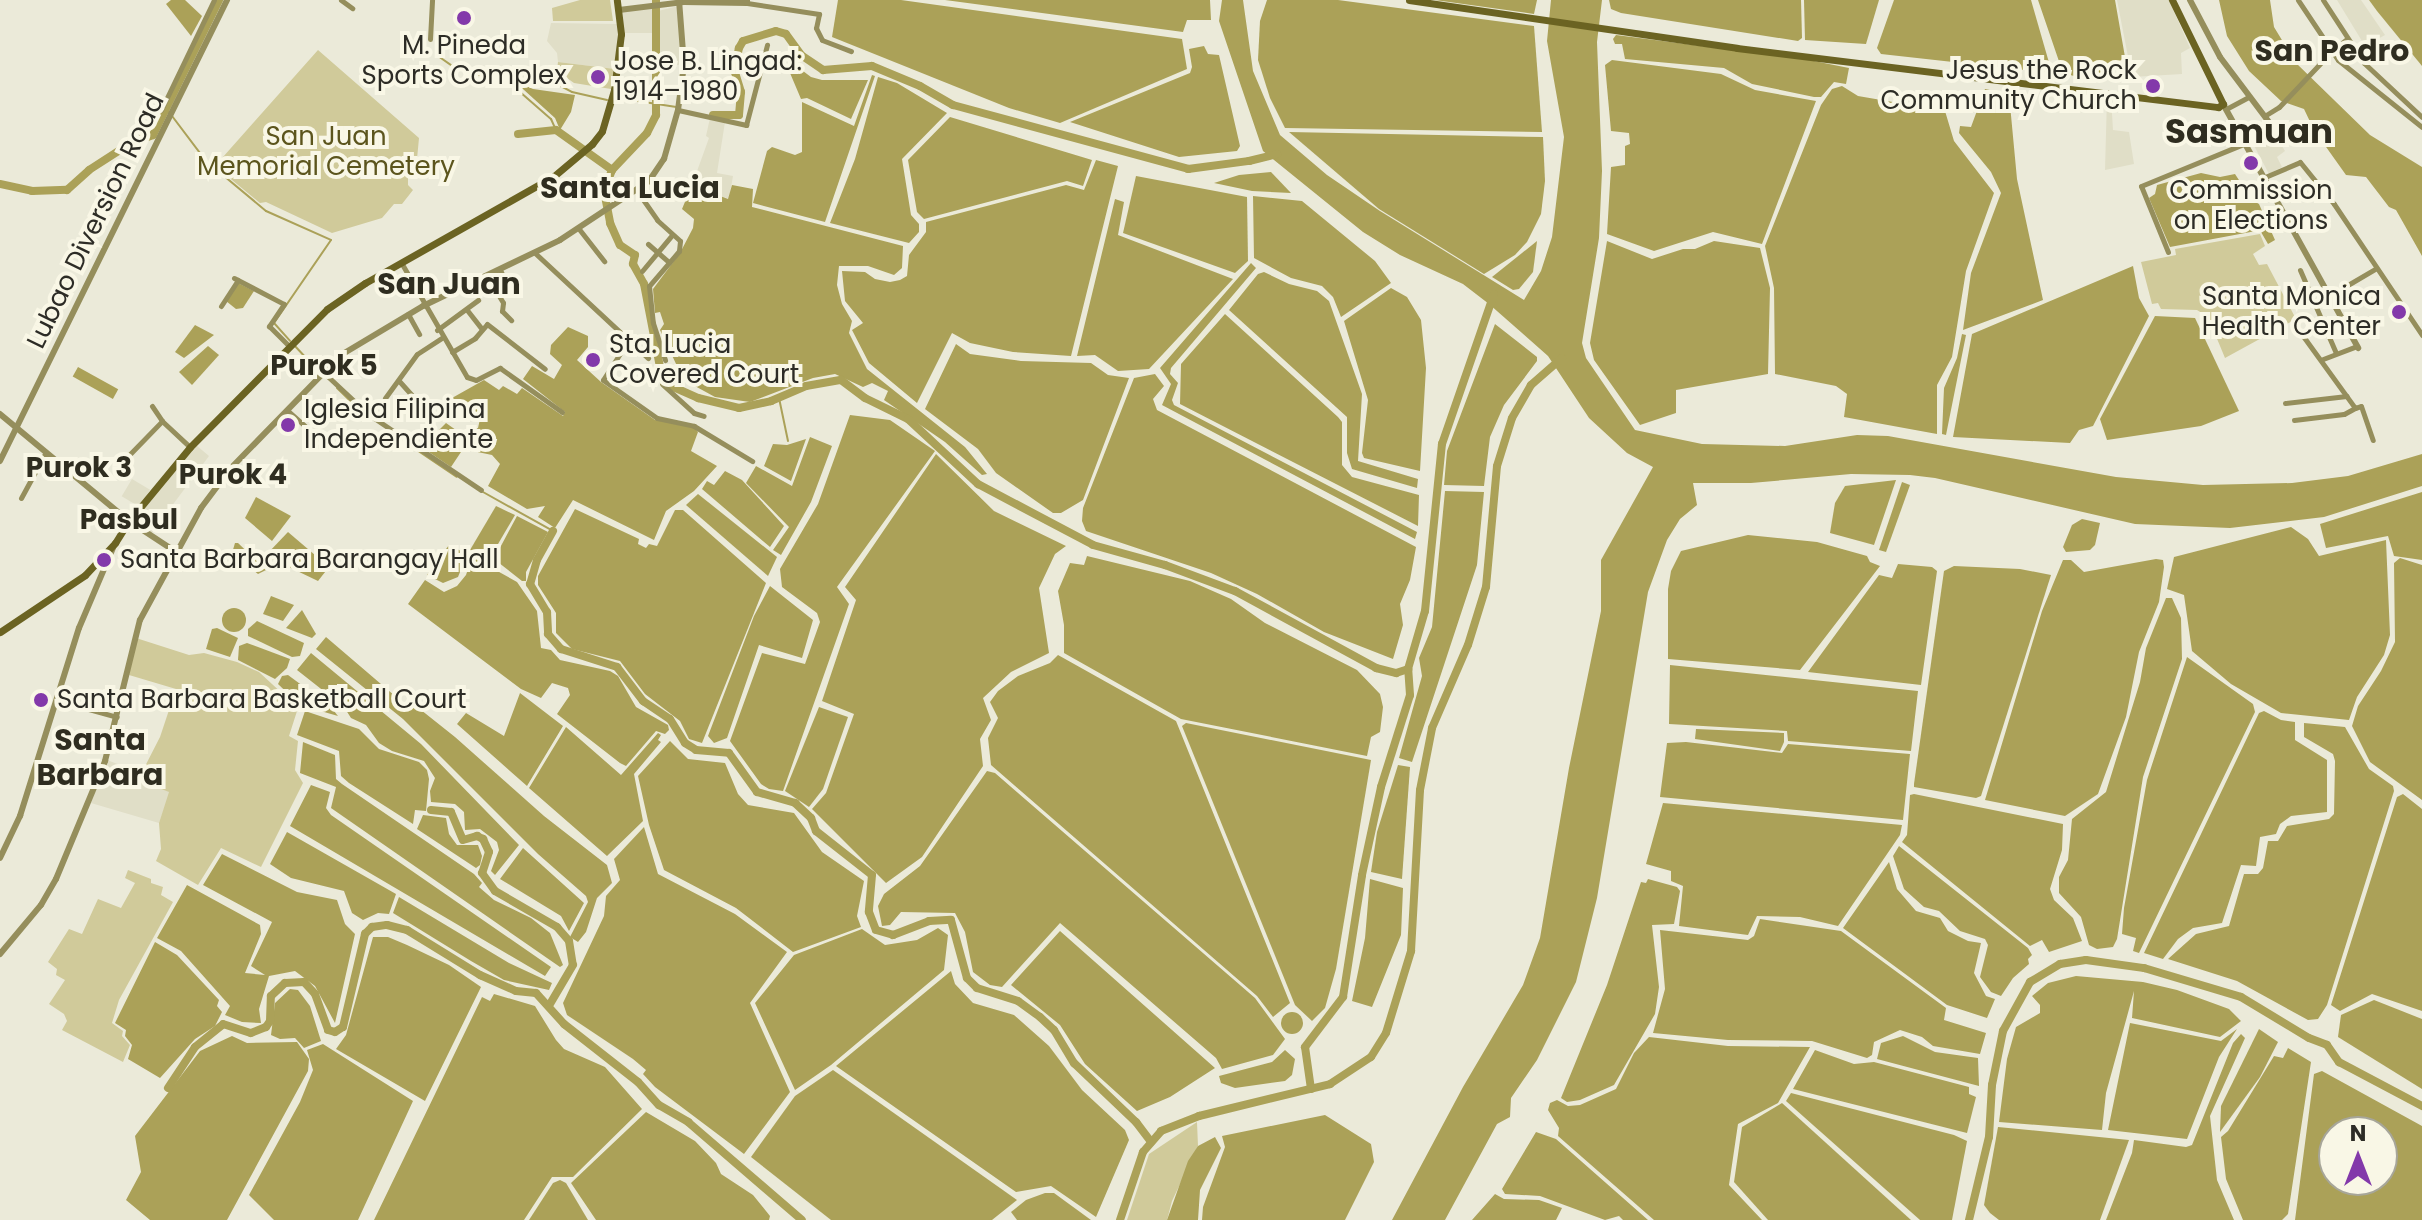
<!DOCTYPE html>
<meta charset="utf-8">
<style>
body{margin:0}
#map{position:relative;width:2422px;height:1220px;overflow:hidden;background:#ebead9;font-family:Poppins,sans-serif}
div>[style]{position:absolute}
.built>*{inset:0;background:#e0dec7;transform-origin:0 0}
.green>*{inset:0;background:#d0ca9a}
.water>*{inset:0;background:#aba158;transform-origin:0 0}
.round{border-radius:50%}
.stream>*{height:2px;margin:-1px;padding:0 1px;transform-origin:1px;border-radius:1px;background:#aba158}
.river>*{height:8px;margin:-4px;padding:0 4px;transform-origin:4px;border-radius:4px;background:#aba158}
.pedestrian>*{height:4px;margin:-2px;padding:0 2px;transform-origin:2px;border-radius:2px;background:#958e5c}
.minor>*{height:5px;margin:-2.5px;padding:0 2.5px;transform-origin:2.5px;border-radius:2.5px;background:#958e5c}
.tertiary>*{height:6px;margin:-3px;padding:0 3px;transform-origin:3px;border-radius:3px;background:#958e5c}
.secondary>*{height:7px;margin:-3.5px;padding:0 3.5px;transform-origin:3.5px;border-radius:3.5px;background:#6b6322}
.dots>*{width:22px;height:22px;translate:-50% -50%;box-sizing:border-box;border:4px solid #f9f7e6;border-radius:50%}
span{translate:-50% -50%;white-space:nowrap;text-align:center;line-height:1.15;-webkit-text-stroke:8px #f9f7e6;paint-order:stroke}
.poi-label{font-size:26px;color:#2d2c26}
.left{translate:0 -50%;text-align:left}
.right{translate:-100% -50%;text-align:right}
.park-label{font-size:26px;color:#5c551d}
.street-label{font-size:26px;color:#2d2c26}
.neighbourhood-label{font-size:28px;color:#2f2d20;font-weight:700}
.quarter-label{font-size:30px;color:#2f2d20;font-weight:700}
.district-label{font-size:34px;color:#2f2d20;font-weight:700}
.north{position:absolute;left:2318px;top:1116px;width:80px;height:80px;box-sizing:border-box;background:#f9f7e6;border:2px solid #a7a699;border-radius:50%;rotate:0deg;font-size:22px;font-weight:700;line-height:32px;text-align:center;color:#2d2c26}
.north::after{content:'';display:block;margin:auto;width:28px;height:36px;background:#8339aa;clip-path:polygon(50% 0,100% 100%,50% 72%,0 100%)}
</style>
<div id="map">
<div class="built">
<div style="clip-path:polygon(2117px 0,2169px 0,2190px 48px,2181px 53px,2182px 74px,2132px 77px)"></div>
<div style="clip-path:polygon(2337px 0,2361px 0,2385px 35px,2365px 46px)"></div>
<div style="clip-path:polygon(678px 6px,682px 65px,657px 64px,658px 11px)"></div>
<div style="left:655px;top:9px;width:24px;height:33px;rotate:90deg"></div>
<div style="clip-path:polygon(551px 23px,618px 24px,615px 69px,558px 62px,557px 53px,547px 41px)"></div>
<div style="clip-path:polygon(2107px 97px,2111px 97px,2113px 130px,2129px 132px,2134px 164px,2105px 170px)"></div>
<div style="clip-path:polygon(710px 118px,725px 122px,717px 173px,733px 176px,729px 199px,692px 185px,709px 138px,706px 136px)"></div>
<div style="clip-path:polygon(2271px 128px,2285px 151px,2277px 157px,2282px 167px,2269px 174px,2251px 140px)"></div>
<div style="clip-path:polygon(196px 445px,209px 456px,151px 534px,137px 525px,142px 519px,137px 515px)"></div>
<div style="left:132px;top:479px;width:21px;height:20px;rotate:31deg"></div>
<div style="clip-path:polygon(107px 760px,141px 773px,139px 781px,170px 792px,159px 823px,91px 803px)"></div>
</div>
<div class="green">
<div style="clip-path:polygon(580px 0,610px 0,613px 21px,553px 21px,552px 8px)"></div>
<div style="clip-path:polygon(318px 50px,419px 138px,417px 159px,408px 171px,408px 185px,413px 190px,402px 204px,394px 204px,382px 218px,332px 233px,266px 202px,260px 203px,215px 166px)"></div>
<div style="clip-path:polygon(558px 62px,615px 69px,611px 89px,574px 83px,557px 71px)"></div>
<div style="clip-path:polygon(2260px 234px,2265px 246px,2253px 254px,2259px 265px,2267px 264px,2296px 319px,2225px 358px,2208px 317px,2197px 310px,2161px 309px,2158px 303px,2152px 304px,2141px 262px,2176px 255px,2175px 249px)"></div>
<div style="clip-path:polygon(136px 638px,189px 655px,204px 653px,237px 662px,259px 672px,298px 708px,289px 736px,298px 741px,295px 770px,303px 783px,261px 867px,221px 848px,198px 885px,156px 861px,161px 849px,159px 823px,169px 792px,138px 780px,160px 737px,176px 689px,129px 675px)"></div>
<div style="clip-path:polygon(128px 870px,151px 879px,151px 883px,163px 887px,161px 895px,173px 902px,119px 1000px,112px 1023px,123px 1031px,122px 1036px,130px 1045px,123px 1062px,62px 1030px,67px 1021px,64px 1014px,49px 1004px,65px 980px,56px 975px,57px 969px,48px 962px,69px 929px,82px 934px,98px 899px,121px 908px,135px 883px,125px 878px)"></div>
<div style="clip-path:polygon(1197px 1122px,1198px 1146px,1172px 1201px,1167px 1220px,1127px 1220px,1149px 1154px)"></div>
</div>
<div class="water">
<div style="clip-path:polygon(171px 0,185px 0,202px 16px,191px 36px,166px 4px)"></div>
<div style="clip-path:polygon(838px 0,901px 0,1182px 39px,1187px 69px,1060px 123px,1009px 108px,832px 37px)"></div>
<div style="clip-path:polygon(945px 0,1210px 0,1211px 20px,1187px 20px,1183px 32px)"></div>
<div style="clip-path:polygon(1222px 0,1243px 0,1253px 71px,1280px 135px,1327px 175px,1380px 211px,1524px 300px,1541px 271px,1552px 237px,1564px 137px,1547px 41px,1551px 0,1602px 0,1597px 42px,1602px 171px,1599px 238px,1582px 343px,1586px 358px,1635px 430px,1702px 444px,1785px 446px,1857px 435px,1888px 436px,2116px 477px,2203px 485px,2292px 483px,2348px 476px,2422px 454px,2422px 486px,2324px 517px,2230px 528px,2135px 524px,1935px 478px,1910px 475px,1851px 474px,1751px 483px,1693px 483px,1697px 505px,1680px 519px,1667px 540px,1648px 592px,1597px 898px,1576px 982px,1537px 1060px,1511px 1098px,1510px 1117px,1497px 1124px,1445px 1220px,1392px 1220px,1463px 1087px,1523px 985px,1540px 938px,1569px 768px,1601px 611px,1601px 560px,1653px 467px,1627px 453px,1589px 418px,1548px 356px,1489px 304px,1463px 284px,1400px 255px,1363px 232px,1263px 151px,1219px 21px)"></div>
<div style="clip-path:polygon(1267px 0,1338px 0,1534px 26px,1542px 132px,1285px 128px,1270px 98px,1258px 60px,1260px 21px)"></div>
<div style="clip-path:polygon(1435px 0,1537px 0,1534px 14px)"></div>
<div style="clip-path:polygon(1609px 0,1801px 0,1802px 38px,1798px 41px,1621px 13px,1611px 9px)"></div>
<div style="clip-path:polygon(1804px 0,1879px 0,1866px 44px,1805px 40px)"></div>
<div style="clip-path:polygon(1894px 0,2031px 0,2052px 73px,1881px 54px,1877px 48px)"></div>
<div style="clip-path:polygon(2038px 0,2115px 0,2125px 57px,2098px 77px,2085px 70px,2076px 70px,2074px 76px,2063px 73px)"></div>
<div style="clip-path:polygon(2219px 0,2270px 0,2274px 27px,2296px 63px,2370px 135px,2422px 167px,2422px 256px,2396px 210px,2389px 207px,2366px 177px,2346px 175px,2314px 130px,2304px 109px,2281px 101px,2249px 71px,2227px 36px)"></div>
<div style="clip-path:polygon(2369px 0,2422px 0,2422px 66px,2377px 11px)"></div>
<div style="clip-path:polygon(1616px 35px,1809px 60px,1849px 68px,1846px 84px,1834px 82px,1821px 97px,1814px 97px,1752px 84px,1724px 68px,1625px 59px,1622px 44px,1615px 44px,1613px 39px)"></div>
<div style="clip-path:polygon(1204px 46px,1208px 54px,1219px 55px,1240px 146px,1237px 151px,1179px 157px,1070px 122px,1190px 73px,1192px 67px,1189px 49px)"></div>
<div style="clip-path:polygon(1612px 60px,1721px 74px,1755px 90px,1816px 101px,1762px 244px,1713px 232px,1654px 251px,1607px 234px,1611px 167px,1625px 165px,1625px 146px,1630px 144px,1629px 133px,1611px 131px,1605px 65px)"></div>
<div style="clip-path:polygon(795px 65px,811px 77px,822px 80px,868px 80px,851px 119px,807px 98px,801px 99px,790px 73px)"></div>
<div style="clip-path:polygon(872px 75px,875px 76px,825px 222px,753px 203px,767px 151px,772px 147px,795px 155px,802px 152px,802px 102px,854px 126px)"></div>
<div style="clip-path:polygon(878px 77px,897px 83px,947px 113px,902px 159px,911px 215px,919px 224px,919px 232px,909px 243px,830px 223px,855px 159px)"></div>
<div style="clip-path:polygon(513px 80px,533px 89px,575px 95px,571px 112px,560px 130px,555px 118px)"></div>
<div style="clip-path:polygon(1842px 86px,1858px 96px,1945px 111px,1954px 141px,1994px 193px,1966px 271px,1952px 357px,1937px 385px,1937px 434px,1844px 417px,1847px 394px,1836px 386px,1775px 374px,1774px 288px,1765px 246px,1821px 105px,1832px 89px)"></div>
<div style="clip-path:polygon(1985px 89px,2009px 94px,2017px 179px,2043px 300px,1963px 330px,1971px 273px,2001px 193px,1991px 172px,1959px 133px,1960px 126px,1971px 127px)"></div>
<div style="clip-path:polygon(950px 117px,1092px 160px,1083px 186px,1067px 181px,924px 219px,917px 212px,908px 160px)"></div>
<div style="clip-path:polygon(1289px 132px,1543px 137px,1545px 181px,1541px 214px,1527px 242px,1515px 255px,1484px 274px,1379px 209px)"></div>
<div style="clip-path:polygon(1096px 160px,1118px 166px,1071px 356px,1013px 352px,970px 343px,952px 333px,917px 403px,869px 363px,852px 330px,863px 323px,845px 301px,842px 271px,865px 272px,875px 279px,890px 282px,900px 280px,907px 276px,909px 255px,926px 232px,926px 222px,1066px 185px,1084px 190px)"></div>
<div style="clip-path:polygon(1271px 172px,1291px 193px,1252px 191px,1214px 183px,1239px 175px)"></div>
<div style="clip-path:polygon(2201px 173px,2220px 177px,2235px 174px,2252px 200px,2259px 204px,2275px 240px,2268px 244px,2261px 232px,2256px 231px,2170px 247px,2149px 198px,2155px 194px,2157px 185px)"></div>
<div style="clip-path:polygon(1136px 176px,1247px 197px,1248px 261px,1235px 273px,1123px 233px)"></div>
<div style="clip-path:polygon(692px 185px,728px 199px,732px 185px,753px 189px,752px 207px,903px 246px,902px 268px,894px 275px,868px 266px,839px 266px,837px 285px,842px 304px,852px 321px,849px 333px,867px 369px,965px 447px,987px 474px,982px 475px,945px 442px,884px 400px,888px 391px,872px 383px,863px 387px,835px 374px,813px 378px,750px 402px,715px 397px,671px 373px,677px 366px,660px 330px,664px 324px,660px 312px,655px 313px,653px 289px,680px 253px,693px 228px,694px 219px,682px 209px)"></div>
<div style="clip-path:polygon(1253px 196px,1302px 201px,1375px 261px,1391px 283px,1341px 317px,1333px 297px,1322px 286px,1291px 278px,1254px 258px)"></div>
<div style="clip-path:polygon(1115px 199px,1124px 202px,1118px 235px,1233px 279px,1149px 369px,1118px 371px,1095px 355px,1077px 356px)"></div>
<div style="clip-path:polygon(1537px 241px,1533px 272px,1519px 289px,1513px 290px,1492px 277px)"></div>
<div style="clip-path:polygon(1607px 241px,1652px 259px,1683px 249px,1695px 249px,1714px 241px,1760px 248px,1770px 288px,1768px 374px,1676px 390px,1676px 413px,1640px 425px,1594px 360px,1590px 343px)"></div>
<div style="clip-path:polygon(1251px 263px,1256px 268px,1171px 368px,1170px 374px,1178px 383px,1172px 400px,1174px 405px,1417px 532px,1415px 539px,1162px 405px,1171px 384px,1160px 368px)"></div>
<div style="clip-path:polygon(2133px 266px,2139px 298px,2149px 316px,2093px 426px,2079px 430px,2070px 443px,1953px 437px,1972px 334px)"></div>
<div style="clip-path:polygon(1264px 272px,1289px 284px,1317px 291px,1329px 301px,1362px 394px,1358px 461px,1418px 479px,1417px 488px,1352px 469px,1347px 453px,1347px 417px,1229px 310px,1258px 274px)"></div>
<div style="clip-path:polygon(238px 283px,254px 291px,243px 308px,236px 309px,226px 301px)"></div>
<div style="clip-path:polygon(1391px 288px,1407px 297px,1421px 320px,1426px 368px,1420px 471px,1364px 458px,1362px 453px,1368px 400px,1344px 321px)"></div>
<div style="clip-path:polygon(1225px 314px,1338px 417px,1342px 422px,1342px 465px,1352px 477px,1419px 495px,1418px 526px,1180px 404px,1181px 364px)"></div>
<div style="clip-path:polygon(2155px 316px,2195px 318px,2239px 411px,2201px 426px,2107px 440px,2100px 419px)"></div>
<div style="clip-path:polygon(1495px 324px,1537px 357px,1537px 361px,1504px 405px,1490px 437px,1484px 486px,1444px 485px,1447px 451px)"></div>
<div style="clip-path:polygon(195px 325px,214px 335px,184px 358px,175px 352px)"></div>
<div style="clip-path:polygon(568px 327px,588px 336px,588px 347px,577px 360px,601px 382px,655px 420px,694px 427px,698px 432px,691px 451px,717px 466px,694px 491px,666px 511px,654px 540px,573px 500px,555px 528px,538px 517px,545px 506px,527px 509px,488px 486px,500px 464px,492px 455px,463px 449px,451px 467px,423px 448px,428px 442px,419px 432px,426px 426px,436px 433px,446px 423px,463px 435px,478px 428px,480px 419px,452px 398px,484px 380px,499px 390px,503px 386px,517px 394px,522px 388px,563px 416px,565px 412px,523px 379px,532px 366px,554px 379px,562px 365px,550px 354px,551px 345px)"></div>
<div style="clip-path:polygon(1962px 334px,1966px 335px,1946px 435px,1942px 434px,1944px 388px,1957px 358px)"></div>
<div style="clip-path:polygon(956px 344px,970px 354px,1021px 361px,1091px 363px,1108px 375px,1129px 378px,1083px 500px,1061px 513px,1053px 513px,996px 473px,978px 449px,925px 409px)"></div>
<div style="clip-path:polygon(208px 346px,219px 355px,192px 385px,179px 372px)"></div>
<div style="left:78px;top:367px;width:46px;height:11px;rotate:29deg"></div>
<div style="clip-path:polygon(1155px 374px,1164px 386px,1153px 399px,1157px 410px,1416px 547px,1410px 580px,1400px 604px,1403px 625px,1393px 659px,1324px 632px,1257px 594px,1211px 573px,1086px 531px,1082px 521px,1083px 508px,1134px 378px)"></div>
<div style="clip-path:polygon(850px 415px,890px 420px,935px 451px,837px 587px,849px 604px,783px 791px,769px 789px,761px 784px,730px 741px,762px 653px,805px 664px,820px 622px,817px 613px,782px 587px,780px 569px,818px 504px)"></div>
<div style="clip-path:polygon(810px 437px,832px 446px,811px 502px,781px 555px,773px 550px,789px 527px,746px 483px,756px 466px,792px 486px)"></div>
<div style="clip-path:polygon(806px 439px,791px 481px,764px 466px,773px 444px,787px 445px)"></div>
<div style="clip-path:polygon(936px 454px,994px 511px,1066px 546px,1055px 554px,1039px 588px,1049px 653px,1011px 672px,983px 698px,991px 720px,980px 739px,983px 766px,922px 857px,886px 883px,812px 809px,826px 793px,854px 714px,822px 701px,856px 600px,845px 587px)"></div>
<div style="clip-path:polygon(725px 471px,742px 480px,784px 526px,770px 547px,702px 489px,707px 481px,714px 485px)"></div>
<div style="clip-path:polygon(1896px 480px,1874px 545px,1830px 533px,1835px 503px,1845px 486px)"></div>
<div style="clip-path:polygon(1902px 482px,1910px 485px,1886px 552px,1879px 550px)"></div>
<div style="clip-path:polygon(1445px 491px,1484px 492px,1477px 565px,1412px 762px,1399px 758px,1422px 676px,1419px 658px,1432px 627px)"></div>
<div style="clip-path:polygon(2422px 492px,2422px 560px,2394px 556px,2388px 536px,2326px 548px,2320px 524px)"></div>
<div style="clip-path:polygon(698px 494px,777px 557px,768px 576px,686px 505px)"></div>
<div style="clip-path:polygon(256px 497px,291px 516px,272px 541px,245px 518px)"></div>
<div style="clip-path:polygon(496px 506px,515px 515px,491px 556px,470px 550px)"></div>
<div style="clip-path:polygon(575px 509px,639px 539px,638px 544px,646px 548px,649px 544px,657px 546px,675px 510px,683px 510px,766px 583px,702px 743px,689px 739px,680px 721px,645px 694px,620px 661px,572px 649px,556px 633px,556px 613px,538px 585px,538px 576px)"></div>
<div style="clip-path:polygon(517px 516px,548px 532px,526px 572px,526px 581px,522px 581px,494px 559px)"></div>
<div style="clip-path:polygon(2082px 519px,2100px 523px,2095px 545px,2090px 550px,2066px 552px,2063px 547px,2072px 525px)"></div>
<div style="clip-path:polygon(2291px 527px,2308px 539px,2319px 556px,2386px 540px,2390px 635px,2384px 655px,2357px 697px,2349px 720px,2281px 713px,2231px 684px,2192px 651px,2184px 595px,2167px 589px,2174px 557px)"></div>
<div style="clip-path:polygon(288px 532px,329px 567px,318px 581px,268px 557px,267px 554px)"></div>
<div style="clip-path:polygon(1748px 535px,1817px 542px,1867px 556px,1870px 562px,1880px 566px,1800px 670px,1668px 659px,1668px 589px,1671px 571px,1681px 551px)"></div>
<div style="clip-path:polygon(235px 543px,238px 543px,266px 570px,258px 574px,232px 553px)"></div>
<div style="clip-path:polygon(449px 545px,465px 553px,464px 562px,458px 577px,443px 583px,427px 575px)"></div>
<div style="clip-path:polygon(1087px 556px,1190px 581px,1231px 599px,1265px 623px,1357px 670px,1380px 694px,1383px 707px,1380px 732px,1371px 737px,1367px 756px,1181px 719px,1064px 653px,1064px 625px,1058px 591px,1070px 563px,1084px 565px)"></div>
<div style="clip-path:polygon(472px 557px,517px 582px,537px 611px,541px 648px,551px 650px,560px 660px,610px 671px,618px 676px,636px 707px,668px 725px,669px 730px,665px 734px,656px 731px,626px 766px,620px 763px,557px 714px,570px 695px,568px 688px,552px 683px,541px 698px,521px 689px,408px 604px,425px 580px,444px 592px,457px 586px,466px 575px)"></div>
<div style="clip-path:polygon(2400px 558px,2422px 565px,2422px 800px,2370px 762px,2352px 726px,2358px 706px,2381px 671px,2395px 642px,2394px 563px)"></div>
<div style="clip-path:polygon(2156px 559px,2163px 560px,2164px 567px,2159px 602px,2139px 652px,2126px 717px,2098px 794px,2065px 816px,1985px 800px,2042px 611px,2063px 560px,2071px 560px,2084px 572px)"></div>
<div style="clip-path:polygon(1898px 564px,1932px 567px,1937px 571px,1921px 685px,1808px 672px,1879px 575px,1892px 578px)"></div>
<div style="clip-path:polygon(1954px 566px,2020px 569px,2051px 575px,1981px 796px,1976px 798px,1914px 787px,1914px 784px,1944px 571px)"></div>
<div style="clip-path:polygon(770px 586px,813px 620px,802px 658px,759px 645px,727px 738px,714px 743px,708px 736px,754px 616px)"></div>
<div style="clip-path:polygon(271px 596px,294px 605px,283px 621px,263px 614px)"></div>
<div style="clip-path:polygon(2166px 598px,2172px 598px,2181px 618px,2182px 659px,2143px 777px,2117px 939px,2113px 947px,2097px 949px,2089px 945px,2081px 917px,2059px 893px,2059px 877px,2068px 860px,2072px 819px,2106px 792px,2140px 682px,2146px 648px)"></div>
<div class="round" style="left:222px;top:608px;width:24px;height:24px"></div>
<div style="clip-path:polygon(302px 610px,316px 634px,312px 638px,286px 628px)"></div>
<div style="clip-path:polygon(257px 621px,304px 643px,300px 656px,292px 657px,248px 636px,248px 629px)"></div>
<div style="clip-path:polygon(217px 628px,238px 638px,230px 657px,206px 649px,212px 629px)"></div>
<div style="clip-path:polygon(326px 637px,409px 708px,416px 706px,455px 737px,544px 816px,607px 865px,612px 883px,597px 898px,586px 932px,578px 942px,570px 937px,588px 902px,586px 896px,538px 854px,403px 719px,316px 649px)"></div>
<div style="clip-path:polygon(247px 643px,290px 659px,287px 668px,275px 679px,238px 660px,239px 646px)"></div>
<div style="clip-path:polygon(311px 653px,421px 744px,519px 845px,495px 875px,491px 871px,499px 850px,497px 842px,480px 829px,465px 830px,464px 812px,455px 804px,431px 802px,430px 791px,435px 778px,424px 761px,392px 751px,379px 743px,366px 725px,351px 718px,344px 707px,297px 670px)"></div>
<div style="clip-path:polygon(1058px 655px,1176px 721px,1290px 1003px,1273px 1017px,1257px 996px,991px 765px,988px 738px,998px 718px,990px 702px,998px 691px,1018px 676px,1050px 663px)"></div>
<div style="clip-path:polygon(2187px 657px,2253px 704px,2255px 712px,2139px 953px,2133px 951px,2136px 938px,2122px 934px,2124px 908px,2147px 780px)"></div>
<div style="clip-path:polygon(1670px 665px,1918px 691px,1911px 751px,1788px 741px,1787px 731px,1669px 724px)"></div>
<div style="clip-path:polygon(288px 675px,330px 706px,338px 716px,300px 705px,278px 684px,282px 676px)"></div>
<div style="clip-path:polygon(520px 693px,563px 726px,527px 786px,457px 724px,466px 713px,504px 736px)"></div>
<div style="clip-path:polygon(819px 707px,848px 717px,823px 789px,809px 807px,785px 791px)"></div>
<div style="clip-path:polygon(305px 711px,359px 729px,379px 749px,419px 762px,427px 770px,429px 779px,426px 811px,415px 810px,413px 824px,349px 783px,341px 776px,339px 751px,297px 735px)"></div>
<div style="clip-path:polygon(2264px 711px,2281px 720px,2295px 722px,2295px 740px,2327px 760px,2327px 812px,2291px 816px,2280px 824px,2276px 834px,2260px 837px,2256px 866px,2241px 865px,2222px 923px,2193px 928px,2178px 939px,2163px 959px,2144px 953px,2259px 713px)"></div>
<div style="clip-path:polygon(1186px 723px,1371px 760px,1336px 969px,1325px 1008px,1312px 1021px,1295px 1005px,1182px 726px)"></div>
<div style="clip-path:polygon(2304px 723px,2345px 727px,2369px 769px,2393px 786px,2394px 791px,2327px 1005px,2318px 1019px,2308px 1020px,2237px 981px,2168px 959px,2196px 934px,2229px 926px,2244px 874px,2258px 874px,2263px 868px,2268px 841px,2278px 841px,2287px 826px,2329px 819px,2334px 814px,2335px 761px,2333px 754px,2304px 737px)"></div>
<div style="clip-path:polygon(566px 727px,621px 775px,658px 733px,661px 735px,658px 740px,661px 742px,634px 774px,643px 821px,607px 856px,529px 788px)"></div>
<div style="clip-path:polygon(1696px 729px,1784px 733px,1784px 742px,1780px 751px,1695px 739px)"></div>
<div style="clip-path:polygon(670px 741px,688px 759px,725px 763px,738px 794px,748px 805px,794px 813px,822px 852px,864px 881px,857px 916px,861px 927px,793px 952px,736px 908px,664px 870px,649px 825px,638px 776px)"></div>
<div style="clip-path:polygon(303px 742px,335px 755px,336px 779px,342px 784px,474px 874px,482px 883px,479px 887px,494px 900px,531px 918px,550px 933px,563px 965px,560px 967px,331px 808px,336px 787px,300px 773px)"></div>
<div style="clip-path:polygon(1686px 742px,1782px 753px,1788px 744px,1910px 754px,1903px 820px,1660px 797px,1667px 743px)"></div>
<div style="clip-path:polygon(1398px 765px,1410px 767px,1402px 879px,1371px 872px,1377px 832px)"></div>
<div style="clip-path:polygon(987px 771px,995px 773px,1255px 998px,1285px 1039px,1273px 1055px,1222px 1069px,1216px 1058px,1060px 923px,1002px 987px,990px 985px,973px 972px,965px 932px,955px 913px,901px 912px,890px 925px,882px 926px,878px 906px,884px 894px,920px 866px)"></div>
<div style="clip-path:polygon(311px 785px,330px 792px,326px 808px,331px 815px,551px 967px,545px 976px,290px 826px)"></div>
<div style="clip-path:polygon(1914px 794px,2063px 824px,2062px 850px,2050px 889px,2054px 900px,2073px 918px,2082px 941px,2049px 952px,2042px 940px,2030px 946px,1902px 842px,1907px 835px,1910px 795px)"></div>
<div style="clip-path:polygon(2403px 794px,2422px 809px,2422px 1011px,2372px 994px,2340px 1011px,2331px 1005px,2397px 797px)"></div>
<div style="clip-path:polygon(1663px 803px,1902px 825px,1900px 835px,1838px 926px,1800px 917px,1757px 916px,1748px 935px,1679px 926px,1683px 886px,1671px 881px,1671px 871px,1646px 864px)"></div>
<div style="clip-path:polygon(423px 815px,446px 818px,449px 834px,457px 845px,478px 845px,482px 856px,480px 865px,476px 868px,417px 829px)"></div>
<div style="clip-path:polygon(644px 827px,658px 874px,735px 914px,787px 952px,750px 1003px,790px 1092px,744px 1154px,655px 1087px,643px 1074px,646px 1070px,633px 1059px,567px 1015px,563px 1003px,604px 916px,606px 896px,620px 880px,614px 859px)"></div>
<div style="clip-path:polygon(287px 832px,396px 894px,389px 914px,378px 913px,363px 920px,352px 913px,344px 891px,291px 878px,270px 864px)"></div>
<div style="clip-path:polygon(1899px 846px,2028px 948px,2032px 955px,2028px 959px,2029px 964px,2013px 978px,2001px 996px,1991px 992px,1980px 977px,1988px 945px,1985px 939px,1960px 931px,1939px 911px,1924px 907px,1904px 889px,1893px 856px)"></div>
<div style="clip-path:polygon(523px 848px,584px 903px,569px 931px,561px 916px,500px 879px)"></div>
<div style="clip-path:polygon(222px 854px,297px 892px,337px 900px,345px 924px,355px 934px,335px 1023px,315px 986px,295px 971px,269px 976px,259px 1009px,261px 1023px,242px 1022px,225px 1015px,230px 1006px,181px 951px,157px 938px,187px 885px,260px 925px,261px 934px,245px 973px,265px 975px,251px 966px,272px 922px,203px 885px)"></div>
<div style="clip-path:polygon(1889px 862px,1897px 889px,1916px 911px,1940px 918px,1948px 931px,1968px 941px,1981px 943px,1974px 973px,1986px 996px,1995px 999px,1987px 1018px,1947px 1005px,1843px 928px)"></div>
<div style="clip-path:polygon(1370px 879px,1403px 888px,1401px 935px,1372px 1007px,1352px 1001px,1365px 938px)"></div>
<div style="clip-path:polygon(1648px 879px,1677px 887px,1680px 891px,1674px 924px,1652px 925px,1659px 987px,1655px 1014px,1614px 1085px,1580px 1100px,1567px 1102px,1561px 1098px,1607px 985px,1641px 882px,1646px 883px)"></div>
<div style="clip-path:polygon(399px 897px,509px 963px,552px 983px,549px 990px,504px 980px,471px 961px,393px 913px)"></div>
<div style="clip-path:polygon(1760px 919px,1841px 931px,1946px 1008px,1944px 1020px,1986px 1033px,1980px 1054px,1933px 1046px,1922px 1037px,1900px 1030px,1874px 1042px,1872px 1055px,1867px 1058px,1812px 1041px,1728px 1040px,1653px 1033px,1665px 989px,1660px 930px,1748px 940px,1754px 936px)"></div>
<div style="clip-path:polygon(938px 928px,948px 935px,944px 970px,831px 1065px,795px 1090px,755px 1003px,794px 955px,862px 929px,885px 945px,917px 940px)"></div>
<div style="clip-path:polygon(1060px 931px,1215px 1068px,1170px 1097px,1137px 1111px,1085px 1064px,1060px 1025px,1011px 985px)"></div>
<div style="clip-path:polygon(373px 937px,388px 937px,407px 945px,449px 965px,481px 987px,425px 1101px,336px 1049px,346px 1035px)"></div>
<div style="clip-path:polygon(155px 942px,177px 955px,219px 1000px,217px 1006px,222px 1012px,215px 1026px,195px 1039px,160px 1078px,128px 1059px,132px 1045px,125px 1036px,126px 1030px,115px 1023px)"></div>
<div style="clip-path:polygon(951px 971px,955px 984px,973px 1003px,1014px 1015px,1049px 1046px,1082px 1090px,1125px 1130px,1129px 1140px,1096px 1217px,1051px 1186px,1016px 1192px,836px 1066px)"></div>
<div style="clip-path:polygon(2076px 976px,2143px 982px,2177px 990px,2229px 1009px,2241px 1021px,2220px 1037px,2132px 1018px,2134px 991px,2106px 1093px,2102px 1130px,1999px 1122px,2007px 1059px,2016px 1027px,2040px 1013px,2040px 1005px,2032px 996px,2048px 983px)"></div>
<div style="clip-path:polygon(290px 989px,298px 990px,310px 1006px,321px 1041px,304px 1048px,295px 1038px,280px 1039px,271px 1035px,275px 1003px)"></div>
<div style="clip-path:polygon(494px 994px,535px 1006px,556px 1040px,564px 1049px,605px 1067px,642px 1109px,573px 1177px,552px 1177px,524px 1220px,374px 1220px,482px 997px,490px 1001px)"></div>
<div style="clip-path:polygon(2374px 1000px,2422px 1019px,2422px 1089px,2338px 1037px,2341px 1015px)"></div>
<div class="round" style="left:1281px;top:1012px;width:22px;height:22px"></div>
<div style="clip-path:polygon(2130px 1023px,2221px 1041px,2237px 1029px,2219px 1057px,2187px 1139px,2108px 1130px)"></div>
<div style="clip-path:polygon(2259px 1029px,2278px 1042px,2260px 1077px,2220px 1132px,2221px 1106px)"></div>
<div style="clip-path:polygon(2241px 1034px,2245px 1038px,2210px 1116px,2217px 1180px,2234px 1220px,2106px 1220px,2132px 1153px,2134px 1140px,2186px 1147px,2192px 1145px,2233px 1043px)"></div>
<div style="clip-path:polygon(232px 1036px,247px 1043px,297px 1042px,309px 1059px,308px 1071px,227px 1220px,150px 1220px,126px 1200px,141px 1172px,135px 1136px,200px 1051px)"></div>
<div style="clip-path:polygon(1903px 1036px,1935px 1052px,1978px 1058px,1979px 1086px,1877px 1059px,1881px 1043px)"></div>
<div style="clip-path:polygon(1649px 1037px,1728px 1046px,1810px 1047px,1778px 1103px,1738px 1124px,1729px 1185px,1762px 1220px,1654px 1220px,1558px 1136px,1559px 1128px,1548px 1110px,1550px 1103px,1557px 1100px,1568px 1106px,1580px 1105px,1616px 1089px,1634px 1053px)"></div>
<div style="clip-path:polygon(323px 1044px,413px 1101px,358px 1220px,274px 1220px,249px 1195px,300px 1102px,313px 1070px,307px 1050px)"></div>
<div style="clip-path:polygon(2288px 1048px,2311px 1062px,2288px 1214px,2282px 1220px,2243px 1220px,2226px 1179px,2221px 1137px,2228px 1131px,2274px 1056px,2283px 1058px)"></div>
<div style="clip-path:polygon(1285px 1050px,1295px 1059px,1292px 1075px,1285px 1081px,1235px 1088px,1221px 1083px,1219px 1076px,1272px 1062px)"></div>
<div style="clip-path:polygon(1815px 1050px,1854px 1064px,1874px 1062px,1969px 1087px,1969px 1094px,1976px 1097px,1967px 1133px,1793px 1089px)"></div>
<div style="clip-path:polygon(833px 1070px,1017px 1200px,992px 1220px,831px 1220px,751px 1157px,795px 1096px)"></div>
<div style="clip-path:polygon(evenodd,2322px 1071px,2422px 1126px,2422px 1220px,2295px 1220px,2314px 1074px,2322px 1071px,2334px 1132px,2382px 1132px,2382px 1180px,2334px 1180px,2334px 1132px)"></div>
<div style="clip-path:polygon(1791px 1093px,1954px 1135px,1967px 1141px,1952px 1220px,1920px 1220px,1786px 1101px)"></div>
<div style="clip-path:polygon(1782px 1103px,1911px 1220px,1768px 1220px,1734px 1182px,1742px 1127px)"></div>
<div style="clip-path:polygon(646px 1112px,695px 1141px,716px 1163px,721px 1174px,753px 1195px,770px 1216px,769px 1220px,596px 1220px,571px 1183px)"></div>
<div style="clip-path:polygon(1325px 1115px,1371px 1144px,1374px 1162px,1345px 1220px,1202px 1220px,1203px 1207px,1225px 1147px,1222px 1136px)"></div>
<div style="clip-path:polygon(1998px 1127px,2129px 1140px,2100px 1220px,1999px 1220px,1990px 1213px,1984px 1205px)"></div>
<div style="clip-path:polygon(1536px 1132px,1556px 1139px,1648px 1220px,1623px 1220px,1619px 1216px,1605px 1220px,1540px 1196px,1505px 1194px,1502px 1189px)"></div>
<div style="clip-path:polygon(1215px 1137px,1221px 1148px,1200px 1190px,1198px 1220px,1167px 1220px,1188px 1161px,1198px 1146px)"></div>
<div style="clip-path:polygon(560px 1180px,566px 1183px,588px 1220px,529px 1220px,553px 1183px)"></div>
<div style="clip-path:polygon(1045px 1193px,1054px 1193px,1091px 1220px,1017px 1220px,1011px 1212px,1026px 1200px)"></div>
<div style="clip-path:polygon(1495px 1194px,1504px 1199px,1539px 1200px,1562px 1208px,1556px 1220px,1472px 1220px)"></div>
</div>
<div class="stream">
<div style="left:438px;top:56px;width:19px;rotate:35deg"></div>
<div style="left:454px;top:67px;width:61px;rotate:17.2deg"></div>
<div style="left:512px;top:85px;width:52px;rotate:41.1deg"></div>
<div style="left:551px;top:119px;width:12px;rotate:66deg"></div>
<div style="left:555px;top:83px;width:19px;rotate:28deg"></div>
<div style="left:572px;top:92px;width:36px;rotate:13deg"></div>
<div style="left:618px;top:98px;width:59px;rotate:8.8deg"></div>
<div style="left:166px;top:108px;width:66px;rotate:53deg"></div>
<div style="left:206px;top:161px;width:78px;rotate:39.8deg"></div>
<div style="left:266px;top:211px;width:71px;rotate:24deg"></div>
<div style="left:331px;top:240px;width:101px;rotate:124.5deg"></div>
<div style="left:274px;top:323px;width:24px;rotate:48deg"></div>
<div style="left:569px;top:198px;width:17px;rotate:-21deg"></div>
<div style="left:585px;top:192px;width:19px;rotate:-3deg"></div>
<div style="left:294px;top:345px;width:38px;rotate:47deg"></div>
<div style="left:337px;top:388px;width:33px;rotate:44deg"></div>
<div style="left:779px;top:398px;width:44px;rotate:78.2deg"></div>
<div style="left:402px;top:440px;width:66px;rotate:33.9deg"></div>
<div style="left:483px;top:492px;width:80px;rotate:29.1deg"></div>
</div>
<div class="river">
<div style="left:713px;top:115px;width:26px"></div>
<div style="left:739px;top:115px;width:23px;rotate:-85deg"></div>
<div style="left:741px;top:92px;width:21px;rotate:-107deg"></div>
<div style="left:735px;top:72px;width:24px;rotate:-81deg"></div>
<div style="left:739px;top:48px;width:8px;rotate:-60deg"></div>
<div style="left:743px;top:41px;width:34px;rotate:-17deg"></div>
<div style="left:776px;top:31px;width:10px;rotate:17deg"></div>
<div style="left:786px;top:34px;width:26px;rotate:54deg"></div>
<div style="left:801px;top:55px;width:27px;rotate:34deg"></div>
<div style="left:823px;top:70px;width:49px;rotate:-4.7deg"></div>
<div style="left:872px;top:66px;width:52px;rotate:22.6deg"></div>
<div style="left:920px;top:86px;width:38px;rotate:30deg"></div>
<div style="left:953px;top:105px;width:244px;rotate:15.2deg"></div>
<div style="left:1188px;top:169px;width:62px;rotate:-7.5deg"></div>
<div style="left:1249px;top:161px;width:29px;rotate:-14deg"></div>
<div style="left:518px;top:134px;width:38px;rotate:-6deg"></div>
<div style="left:556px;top:130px;width:69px;rotate:35.5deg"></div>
<div style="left:612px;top:170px;width:22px;rotate:111deg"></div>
<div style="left:604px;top:191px;width:33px;rotate:79deg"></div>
<div style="left:610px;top:223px;width:24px;rotate:66deg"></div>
<div style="left:620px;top:245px;width:18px;rotate:34deg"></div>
<div style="left:635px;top:255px;width:9px;rotate:103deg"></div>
<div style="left:633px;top:264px;width:23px;rotate:61deg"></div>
<div style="left:644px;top:284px;width:90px;rotate:79.1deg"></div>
<div style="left:661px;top:372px;width:17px;rotate:54deg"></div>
<div style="left:671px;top:386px;width:30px;rotate:24deg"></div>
<div style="left:698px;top:398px;width:42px;rotate:13.7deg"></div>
<div style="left:739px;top:408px;width:33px;rotate:-12deg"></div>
<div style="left:771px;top:401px;width:38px;rotate:-23deg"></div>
<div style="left:806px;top:386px;width:36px;rotate:-10deg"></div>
<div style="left:841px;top:380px;width:30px;rotate:37deg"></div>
<div style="left:865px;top:398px;width:48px;rotate:26deg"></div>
<div style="left:908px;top:419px;width:96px;rotate:42.9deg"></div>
<div style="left:978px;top:484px;width:130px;rotate:27.9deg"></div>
<div style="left:1093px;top:545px;width:75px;rotate:15.5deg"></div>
<div style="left:1165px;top:565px;width:75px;rotate:20.4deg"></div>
<div style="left:1235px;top:591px;width:161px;rotate:28.6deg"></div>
<div style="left:1376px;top:668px;width:21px;rotate:14deg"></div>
<div style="left:1396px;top:673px;width:13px;rotate:-18deg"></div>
<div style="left:1408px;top:669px;width:60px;rotate:-73.7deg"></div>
<div style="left:1425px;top:611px;width:168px;rotate:-84.2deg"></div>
<div style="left:1442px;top:444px;width:159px;rotate:-70.9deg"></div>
<div style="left:612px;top:170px;width:51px;rotate:-46.6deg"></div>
<div style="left:647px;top:133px;width:20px;rotate:-63deg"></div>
<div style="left:656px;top:115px;width:115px;rotate:-90deg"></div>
<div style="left:0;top:184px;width:33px;rotate:12deg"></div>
<div style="left:32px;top:191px;width:35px;rotate:-2deg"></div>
<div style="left:67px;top:190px;width:30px;rotate:-42deg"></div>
<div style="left:89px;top:170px;width:50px;rotate:-32.7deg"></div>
<div style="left:131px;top:143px;width:23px;rotate:-20deg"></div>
<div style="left:153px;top:135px;width:150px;rotate:-63.9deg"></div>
<div style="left:553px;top:531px;width:33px;rotate:119deg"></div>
<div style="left:537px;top:560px;width:25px;rotate:106deg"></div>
<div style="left:530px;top:584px;width:33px;rotate:59deg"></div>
<div style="left:547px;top:612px;width:22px;rotate:87deg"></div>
<div style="left:548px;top:634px;width:20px;rotate:49deg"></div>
<div style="left:561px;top:649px;width:59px;rotate:17.8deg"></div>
<div style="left:617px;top:667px;width:43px;rotate:52.6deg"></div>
<div style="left:643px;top:701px;width:32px;rotate:34deg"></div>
<div style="left:670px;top:719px;width:28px;rotate:58deg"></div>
<div style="left:685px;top:743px;width:13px;rotate:32deg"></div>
<div style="left:696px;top:750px;width:33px;rotate:5deg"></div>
<div style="left:729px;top:753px;width:48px;rotate:54.3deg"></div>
<div style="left:757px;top:792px;width:40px;rotate:16deg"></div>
<div style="left:795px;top:803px;width:22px;rotate:43deg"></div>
<div style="left:811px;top:818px;width:14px;rotate:69deg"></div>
<div style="left:816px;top:831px;width:71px;rotate:38.2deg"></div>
<div style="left:872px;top:875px;width:37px;rotate:95deg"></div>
<div style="left:869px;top:912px;width:19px;rotate:69deg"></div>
<div style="left:876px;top:930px;width:18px;rotate:16deg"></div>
<div style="left:893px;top:935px;width:39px;rotate:-21deg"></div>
<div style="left:929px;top:921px;width:22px;rotate:-3deg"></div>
<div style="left:951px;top:920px;width:60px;rotate:74.6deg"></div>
<div style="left:967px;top:978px;width:14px;rotate:45deg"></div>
<div style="left:977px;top:988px;width:43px;rotate:17.6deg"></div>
<div style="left:1018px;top:1001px;width:27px;rotate:36deg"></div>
<div style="left:1040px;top:1017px;width:19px;rotate:43deg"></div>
<div style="left:1054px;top:1030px;width:39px;rotate:59deg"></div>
<div style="left:1074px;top:1063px;width:86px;rotate:43.6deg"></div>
<div style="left:1136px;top:1122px;width:25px;rotate:53deg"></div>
<div style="left:431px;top:810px;width:20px;rotate:6deg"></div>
<div style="left:451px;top:812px;width:30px;rotate:67deg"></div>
<div style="left:463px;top:840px;width:15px;rotate:-16deg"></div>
<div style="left:477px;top:836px;width:7px;rotate:27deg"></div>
<div style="left:483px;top:839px;width:14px;rotate:65deg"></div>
<div style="left:489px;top:852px;width:22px;rotate:108deg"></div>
<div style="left:482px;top:873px;width:22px;rotate:54deg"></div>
<div style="left:495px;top:891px;width:72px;rotate:30.1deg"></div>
<div style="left:557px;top:927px;width:18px;rotate:49deg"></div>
<div style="left:569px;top:941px;width:24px;rotate:81deg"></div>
<div style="left:573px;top:965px;width:45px;rotate:120.5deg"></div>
<div style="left:168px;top:1088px;width:49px;rotate:-56.6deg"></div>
<div style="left:195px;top:1047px;width:36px;rotate:-39deg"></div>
<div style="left:223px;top:1024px;width:29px;rotate:18deg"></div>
<div style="left:251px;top:1033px;width:16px;rotate:-22deg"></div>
<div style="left:266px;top:1027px;width:7px;rotate:-56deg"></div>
<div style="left:270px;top:1021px;width:25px;rotate:-88deg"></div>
<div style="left:271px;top:996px;width:19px;rotate:-43deg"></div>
<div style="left:285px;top:983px;width:19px;rotate:-3deg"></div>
<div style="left:304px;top:982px;width:16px;rotate:47deg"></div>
<div style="left:315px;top:994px;width:38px;rotate:70deg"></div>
<div style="left:328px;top:1030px;width:7px;rotate:16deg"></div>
<div style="left:335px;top:1032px;width:9px;rotate:-32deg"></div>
<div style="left:343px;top:1027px;width:96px;rotate:-76.7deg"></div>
<div style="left:365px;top:934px;width:10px;rotate:-45deg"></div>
<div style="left:372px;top:927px;width:15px;rotate:-8deg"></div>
<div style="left:387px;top:925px;width:21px;rotate:14deg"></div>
<div style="left:407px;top:930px;width:86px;rotate:31.7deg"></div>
<div style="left:480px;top:975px;width:39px;rotate:24deg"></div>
<div style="left:516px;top:991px;width:20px;rotate:6deg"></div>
<div style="left:536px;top:993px;width:42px;rotate:47.9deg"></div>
<div style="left:564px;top:1024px;width:94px;rotate:38.1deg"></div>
<div style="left:638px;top:1082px;width:31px;rotate:48deg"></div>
<div style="left:659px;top:1105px;width:34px;rotate:30deg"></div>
<div style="left:688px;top:1122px;width:150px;rotate:40.7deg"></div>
<div style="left:1311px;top:1089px;width:42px;rotate:-98.1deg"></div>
<div style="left:1305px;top:1047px;width:63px;rotate:-52.8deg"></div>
<div style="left:1343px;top:997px;width:123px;rotate:-81.1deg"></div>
<div style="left:1362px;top:875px;width:90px;rotate:-77.8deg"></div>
<div style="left:1381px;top:787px;width:96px;rotate:-72.5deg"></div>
<div style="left:1410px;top:695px;width:26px;rotate:-94deg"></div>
<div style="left:1120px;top:1220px;width:72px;rotate:-71.3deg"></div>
<div style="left:1143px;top:1152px;width:28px;rotate:-49deg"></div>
<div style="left:1161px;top:1131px;width:41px;rotate:-21.5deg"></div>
<div style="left:1199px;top:1116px;width:135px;rotate:-13.7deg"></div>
<div style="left:1330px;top:1084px;width:49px;rotate:-33.4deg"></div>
<div style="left:1371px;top:1057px;width:28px;rotate:-58deg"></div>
<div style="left:1386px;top:1033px;width:86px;rotate:-73deg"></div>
<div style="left:1411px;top:951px;width:161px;rotate:-86.8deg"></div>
<div style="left:1420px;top:790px;width:63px;rotate:-79deg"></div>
<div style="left:1432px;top:728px;width:90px;rotate:-66.6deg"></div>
<div style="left:1468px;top:645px;width:61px;rotate:-72.8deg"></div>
<div style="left:1486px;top:587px;width:121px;rotate:-84.8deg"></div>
<div style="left:1497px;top:466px;width:50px;rotate:-72.6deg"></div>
<div style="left:1512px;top:418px;width:38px;rotate:-60deg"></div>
<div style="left:1531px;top:385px;width:41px;rotate:-41.1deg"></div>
<div style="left:1969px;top:1220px;width:85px;rotate:-76.5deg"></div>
<div style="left:1989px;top:1137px;width:52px;rotate:-86.7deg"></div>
<div style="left:1992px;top:1085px;width:55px;rotate:-78.5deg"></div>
<div style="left:2003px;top:1031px;width:56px;rotate:-61.1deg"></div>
<div style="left:2030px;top:982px;width:35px;rotate:-31deg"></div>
<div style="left:2060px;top:964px;width:26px;rotate:-9deg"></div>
<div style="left:2086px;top:960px;width:59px;rotate:7.9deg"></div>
<div style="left:2144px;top:968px;width:101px;rotate:16.6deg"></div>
<div style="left:2241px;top:997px;width:79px;rotate:31.1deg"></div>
<div style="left:2309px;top:1038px;width:19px;rotate:21deg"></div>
<div style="left:2327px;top:1045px;width:21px;rotate:55deg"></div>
<div style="left:2339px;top:1062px;width:94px;rotate:27.9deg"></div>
</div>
<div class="pedestrian">
<div style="left:2331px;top:52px;width:21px;rotate:-39deg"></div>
</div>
<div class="minor">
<div style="left:341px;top:0;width:14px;rotate:36deg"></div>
<div style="left:2298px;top:0;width:72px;rotate:56.3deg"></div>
<div style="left:2338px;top:60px;width:107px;rotate:38.6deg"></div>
<div style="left:2323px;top:0;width:75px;rotate:56.9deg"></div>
<div style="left:2364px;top:63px;width:79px;rotate:43deg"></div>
<div style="left:747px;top:3px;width:73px;rotate:8.7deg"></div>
<div style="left:819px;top:14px;width:14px;rotate:102deg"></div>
<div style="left:816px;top:28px;width:13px;rotate:63deg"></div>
<div style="left:822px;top:40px;width:31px;rotate:21deg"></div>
<div style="left:430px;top:39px;width:39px;rotate:-87deg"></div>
<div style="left:2226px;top:109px;width:26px;rotate:-28deg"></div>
<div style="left:161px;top:110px;width:122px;rotate:-64.3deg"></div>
<div style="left:678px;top:110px;width:70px;rotate:12.4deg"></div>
<div style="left:746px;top:125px;width:83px;rotate:-75.3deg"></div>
<div style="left:2266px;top:115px;width:15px;rotate:-32deg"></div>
<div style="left:2279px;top:107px;width:76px;rotate:-46.6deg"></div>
<div style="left:2265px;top:177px;width:38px;rotate:-23deg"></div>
<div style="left:2300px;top:162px;width:54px;rotate:51deg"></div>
<div style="left:2334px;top:204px;width:158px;rotate:56.1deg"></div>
<div style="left:637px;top:191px;width:35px;rotate:55deg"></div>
<div style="left:657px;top:220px;width:31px;rotate:42deg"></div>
<div style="left:680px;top:241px;width:10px;rotate:96deg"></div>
<div style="left:679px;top:251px;width:46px;rotate:130.6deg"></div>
<div style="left:649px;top:286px;width:37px;rotate:84deg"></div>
<div style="left:653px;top:323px;width:39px;rotate:72deg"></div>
<div style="left:579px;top:229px;width:41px;rotate:52deg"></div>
<div style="left:648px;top:244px;width:28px;rotate:41deg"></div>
<div style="left:2168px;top:252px;width:71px;rotate:-112.2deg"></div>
<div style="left:2141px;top:186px;width:113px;rotate:-22.3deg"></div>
<div style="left:536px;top:254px;width:153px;rotate:42.9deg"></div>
<div style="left:402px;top:264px;width:130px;rotate:60.1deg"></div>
<div style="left:467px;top:377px;width:9px;rotate:18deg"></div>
<div style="left:476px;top:380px;width:27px;rotate:-27deg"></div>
<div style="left:500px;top:368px;width:76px;rotate:35.4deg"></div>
<div style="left:500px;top:270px;width:22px;rotate:63deg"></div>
<div style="left:2300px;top:270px;width:90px;rotate:66.6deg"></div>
<div style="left:642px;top:271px;width:47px;rotate:-50.2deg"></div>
<div style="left:487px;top:276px;width:31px;rotate:59deg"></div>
<div style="left:503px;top:303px;width:8px;rotate:97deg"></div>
<div style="left:502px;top:311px;width:13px;rotate:45deg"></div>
<div style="left:234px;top:278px;width:56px;rotate:27.5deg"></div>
<div style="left:284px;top:304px;width:27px;rotate:124deg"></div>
<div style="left:269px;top:326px;width:28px;rotate:45deg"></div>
<div style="left:2329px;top:296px;width:53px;rotate:-30.4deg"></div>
<div style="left:221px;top:306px;width:31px;rotate:-57deg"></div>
<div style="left:467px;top:310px;width:24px;rotate:52deg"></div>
<div style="left:408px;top:314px;width:23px;rotate:61deg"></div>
<div style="left:2295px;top:325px;width:102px;rotate:54.1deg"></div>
<div style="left:2355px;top:408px;width:6px;rotate:-18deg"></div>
<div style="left:2361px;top:406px;width:36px;rotate:71deg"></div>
<div style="left:437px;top:330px;width:51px;rotate:-36.2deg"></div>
<div style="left:628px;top:341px;width:46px;rotate:122.7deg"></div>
<div style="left:603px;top:380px;width:66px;rotate:35.1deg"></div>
<div style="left:657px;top:418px;width:38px;rotate:12deg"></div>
<div style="left:694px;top:426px;width:68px;rotate:31.1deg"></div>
<div style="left:452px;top:352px;width:27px;rotate:-31deg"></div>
<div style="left:475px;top:338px;width:18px;rotate:-49deg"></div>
<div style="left:487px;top:324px;width:73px;rotate:37.8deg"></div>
<div style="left:2323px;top:359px;width:36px;rotate:-21deg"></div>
<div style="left:323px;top:372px;width:62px;rotate:43deg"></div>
<div style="left:368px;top:414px;width:136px;rotate:33.9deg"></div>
<div style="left:400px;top:382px;width:38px;rotate:48deg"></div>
<div style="left:662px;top:384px;width:43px;rotate:42.2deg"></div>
<div style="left:694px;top:413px;width:10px;rotate:17deg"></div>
<div style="left:385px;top:398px;width:54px;rotate:-54deg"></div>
<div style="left:417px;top:354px;width:30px;rotate:-33deg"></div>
<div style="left:2285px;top:403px;width:62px;rotate:-6.4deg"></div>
<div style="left:152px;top:406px;width:18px;rotate:56deg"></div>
<div style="left:162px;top:421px;width:38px;rotate:43deg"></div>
<div style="left:287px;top:410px;width:48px;rotate:41.6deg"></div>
<div style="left:323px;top:442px;width:6px;rotate:129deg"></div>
<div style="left:2294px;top:420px;width:50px;rotate:-6.8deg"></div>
<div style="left:2344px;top:414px;width:13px;rotate:-29deg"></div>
<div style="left:128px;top:456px;width:49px;rotate:-45.8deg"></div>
<div style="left:21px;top:498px;width:52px;rotate:-61.5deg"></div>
<div style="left:56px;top:700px;width:63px;rotate:15.6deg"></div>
</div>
<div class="tertiary">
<div style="left:2190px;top:0;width:64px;rotate:62.2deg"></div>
<div style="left:2220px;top:57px;width:86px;rotate:53deg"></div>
<div style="left:619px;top:10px;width:65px;rotate:-7deg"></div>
<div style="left:684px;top:2px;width:63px;rotate:0.9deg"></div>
<div style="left:747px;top:3px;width:3px;rotate:-90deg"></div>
<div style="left:2223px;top:104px;width:279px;rotate:61deg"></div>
<div style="left:0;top:414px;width:168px;rotate:39.7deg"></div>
<div style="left:129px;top:521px;width:56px;rotate:33.4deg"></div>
<div style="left:0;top:461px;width:514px;rotate:-63.78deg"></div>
<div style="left:0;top:858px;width:47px;rotate:-64.5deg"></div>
<div style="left:20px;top:816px;width:197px;rotate:-72.6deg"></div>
<div style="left:79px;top:628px;width:92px;rotate:-67deg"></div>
<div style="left:0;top:954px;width:64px;rotate:-50.1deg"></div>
<div style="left:41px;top:905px;width:30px;rotate:-60deg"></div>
<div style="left:56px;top:879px;width:128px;rotate:-67.4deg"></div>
<div style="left:105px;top:761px;width:145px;rotate:-76.1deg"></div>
<div style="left:140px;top:620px;width:128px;rotate:-61.4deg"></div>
<div style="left:201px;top:508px;width:50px;rotate:-53.1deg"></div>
<div style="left:231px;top:468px;width:158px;rotate:-45.8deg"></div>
<div style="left:341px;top:355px;width:96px;rotate:-30.9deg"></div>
<div style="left:423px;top:306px;width:152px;rotate:-25.7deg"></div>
<div style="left:560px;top:240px;width:107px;rotate:-33.5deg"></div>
<div style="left:649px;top:181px;width:27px;rotate:-56deg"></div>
<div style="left:664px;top:159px;width:51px;rotate:-74.1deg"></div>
<div style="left:678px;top:110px;width:45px;rotate:-82.4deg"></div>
<div style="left:684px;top:65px;width:65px;rotate:-94.4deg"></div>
</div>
<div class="secondary">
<div style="left:1409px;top:0;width:331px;rotate:8.3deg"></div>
<div style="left:1737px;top:48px;width:485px;rotate:7deg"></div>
<div style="left:2218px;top:107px;width:6px;rotate:-31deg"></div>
<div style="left:2223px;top:104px;width:116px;rotate:-116.1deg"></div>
<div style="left:0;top:632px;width:102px;rotate:-33.8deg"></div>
<div style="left:85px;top:575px;width:44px;rotate:-46.8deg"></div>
<div style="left:115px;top:543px;width:26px;rotate:-58deg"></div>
<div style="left:129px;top:521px;width:96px;rotate:-50.5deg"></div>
<div style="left:190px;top:447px;width:194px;rotate:-45.2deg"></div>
<div style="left:327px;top:309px;width:46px;rotate:-34.4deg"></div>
<div style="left:365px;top:283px;width:217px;rotate:-29.5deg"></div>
<div style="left:554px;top:176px;width:50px;rotate:-40.1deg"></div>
<div style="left:592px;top:144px;width:16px;rotate:-52deg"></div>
<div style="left:602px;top:131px;width:43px;rotate:-73.7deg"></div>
<div style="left:614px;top:90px;width:56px;rotate:-82.9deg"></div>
<div style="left:621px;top:34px;width:34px;rotate:-97deg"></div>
</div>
<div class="dots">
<div style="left:464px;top:18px;background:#8339aa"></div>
<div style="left:598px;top:77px;background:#8339aa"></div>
<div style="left:2153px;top:86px;background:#8339aa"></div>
<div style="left:2251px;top:163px;background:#8339aa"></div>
<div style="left:2399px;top:312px;background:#8339aa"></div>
<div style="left:593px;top:360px;background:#8339aa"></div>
<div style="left:288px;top:425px;background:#8339aa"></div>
<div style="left:104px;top:560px;background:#8339aa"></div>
<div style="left:41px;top:700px;background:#8339aa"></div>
</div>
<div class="poi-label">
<span style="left:464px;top:61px">M. Pineda<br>Sports Complex</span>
<span class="left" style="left:614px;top:77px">Jose B. Lingad:<br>1914–1980</span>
<span class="right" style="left:2137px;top:86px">Jesus the Rock<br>Community Church</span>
<span style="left:2251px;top:206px">Commission<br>on Elections</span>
<span class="right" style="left:2381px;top:312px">Santa Monica<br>Health Center</span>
<span class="left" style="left:609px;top:360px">Sta. Lucia<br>Covered Court</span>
<span class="left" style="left:304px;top:425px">Iglesia Filipina<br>Independiente</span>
<span class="left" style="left:120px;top:560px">Santa Barbara Barangay Hall</span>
<span class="left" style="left:57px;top:700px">Santa Barbara Basketball Court</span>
</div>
<div class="park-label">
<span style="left:326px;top:152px">San Juan<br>Memorial Cemetery</span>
</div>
<div class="street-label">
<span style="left:96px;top:221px;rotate:-64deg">Lubao Diversion Road</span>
</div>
<div class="neighbourhood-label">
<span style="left:324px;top:366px">Purok 5</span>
<span style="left:79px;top:468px">Purok 3</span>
<span style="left:233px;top:475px">Purok 4</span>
<span style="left:129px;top:520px">Pasbul</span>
</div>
<div class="quarter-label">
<span style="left:2332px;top:51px">San Pedro</span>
<span style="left:630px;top:188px">Santa Lucia</span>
<span style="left:449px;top:284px">San Juan</span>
<span style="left:100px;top:757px">Santa<br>Barbara</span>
</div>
<div class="district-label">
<span style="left:2249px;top:132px">Sasmuan</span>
</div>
<div class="north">N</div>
</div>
